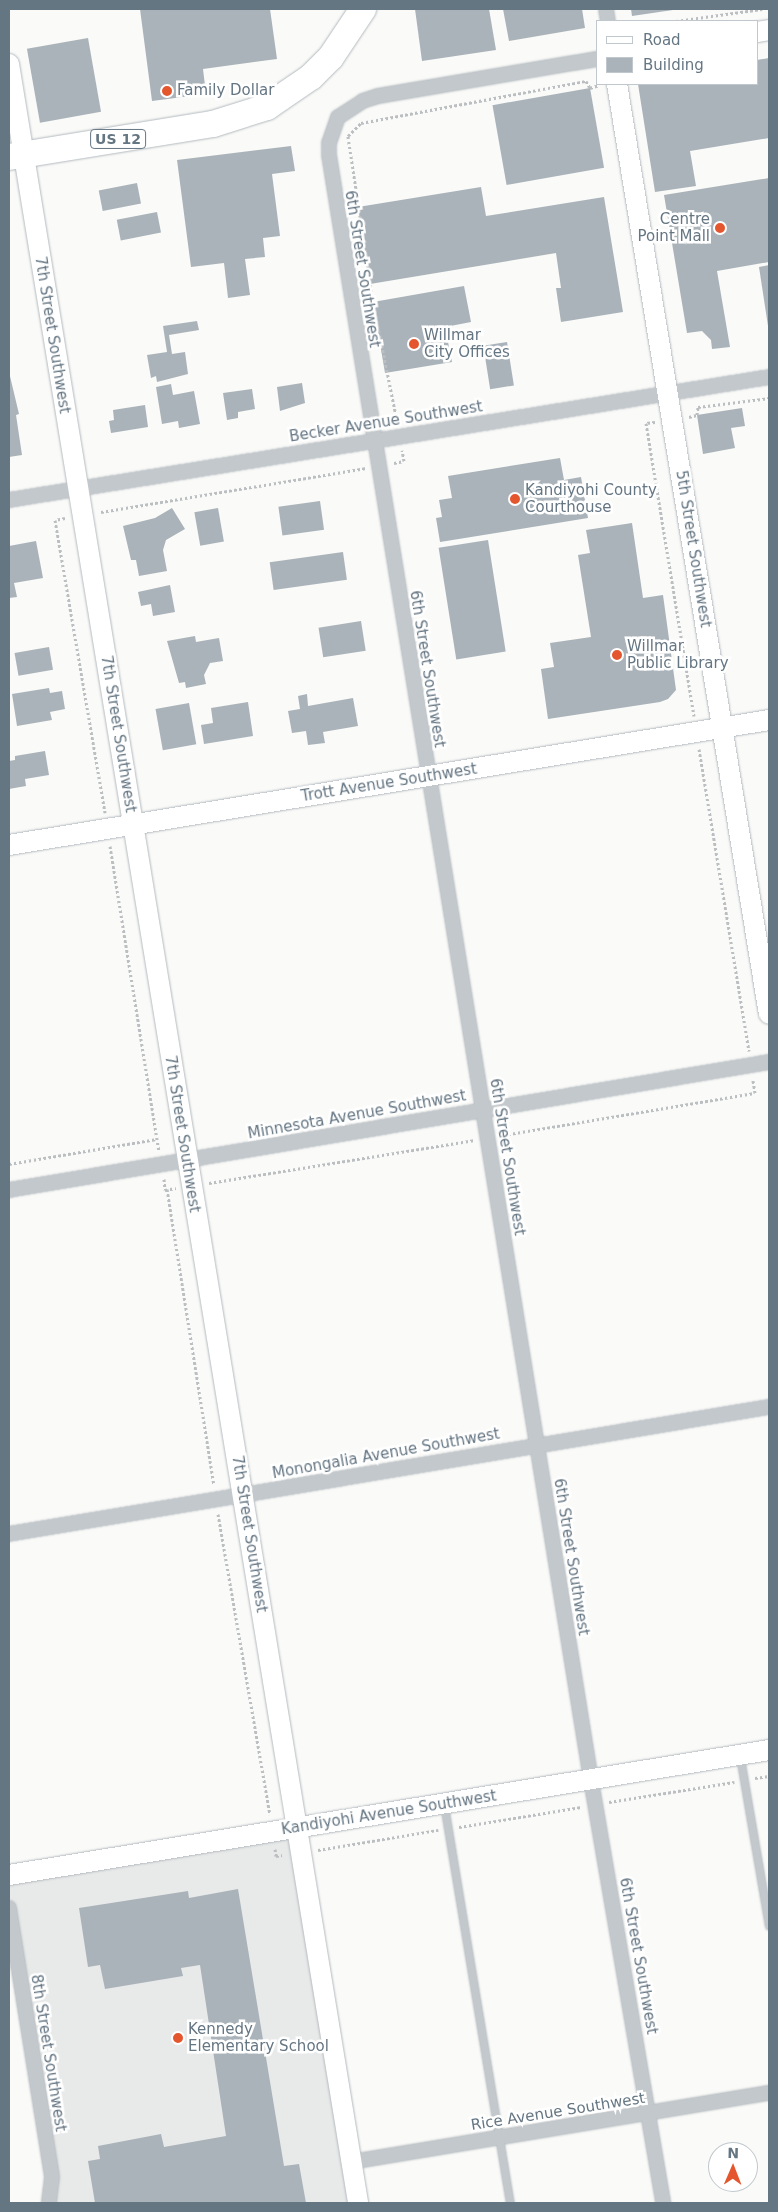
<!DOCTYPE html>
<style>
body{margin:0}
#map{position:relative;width:778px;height:2212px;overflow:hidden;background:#fafaf8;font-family:"DejaVu Sans",sans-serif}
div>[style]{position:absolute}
.built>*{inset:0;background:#e8e9e9}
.building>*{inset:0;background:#aab3b9;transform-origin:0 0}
.path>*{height:3px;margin-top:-1.5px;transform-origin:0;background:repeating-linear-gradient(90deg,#bbbfc2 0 2.5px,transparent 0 5px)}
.roads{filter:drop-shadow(0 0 1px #b3babf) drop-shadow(0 0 1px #b3babf)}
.lane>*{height:7px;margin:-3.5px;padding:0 3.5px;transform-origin:3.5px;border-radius:3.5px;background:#c3c8cc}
.street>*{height:14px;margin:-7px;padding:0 7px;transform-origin:7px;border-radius:7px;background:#c3c8cc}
.secondary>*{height:20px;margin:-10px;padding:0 10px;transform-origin:10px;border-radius:10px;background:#fff}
.highway>*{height:26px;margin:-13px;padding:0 13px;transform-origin:13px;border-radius:13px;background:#fff}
.dots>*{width:14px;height:14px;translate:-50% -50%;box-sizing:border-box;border:2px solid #fff;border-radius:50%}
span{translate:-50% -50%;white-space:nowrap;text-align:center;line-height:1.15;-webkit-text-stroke:5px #fff;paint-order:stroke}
.shield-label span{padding:1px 4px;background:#fff;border:1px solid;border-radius:4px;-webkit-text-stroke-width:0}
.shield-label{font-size:14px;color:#657683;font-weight:700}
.poi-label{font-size:15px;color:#657683}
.left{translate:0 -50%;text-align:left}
.right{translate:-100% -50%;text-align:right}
.street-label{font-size:15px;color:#657683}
.frame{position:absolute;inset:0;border:10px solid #657683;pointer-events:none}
.legend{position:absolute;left:596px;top:20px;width:162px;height:65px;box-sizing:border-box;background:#fff;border:1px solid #c1c8cd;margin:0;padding:6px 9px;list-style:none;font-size:15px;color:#657683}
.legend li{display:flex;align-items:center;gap:10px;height:25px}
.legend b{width:25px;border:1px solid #c1c8cd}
.north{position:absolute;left:708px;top:2142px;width:50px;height:50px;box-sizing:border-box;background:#fff;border:1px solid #c1c8cd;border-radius:50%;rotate:1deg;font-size:14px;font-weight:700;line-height:20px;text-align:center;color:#657683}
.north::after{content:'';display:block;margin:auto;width:18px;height:22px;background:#e4572e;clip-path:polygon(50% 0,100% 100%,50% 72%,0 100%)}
</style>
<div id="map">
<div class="built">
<div style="clip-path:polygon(296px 1828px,358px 2203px,48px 2203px,9px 1914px,9px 1875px)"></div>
</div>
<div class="building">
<div style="clip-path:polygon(140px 9px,270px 9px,277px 59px,203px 69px,206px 94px,152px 101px)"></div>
<div style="clip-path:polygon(415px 9px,489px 9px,496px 50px,422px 61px)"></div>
<div style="clip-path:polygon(503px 9px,582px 9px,585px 28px,509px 41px)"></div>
<div style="clip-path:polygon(631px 9px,673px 9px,673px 10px,632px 16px)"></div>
<div style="left:88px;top:38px;width:75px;height:62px;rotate:80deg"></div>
<div style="clip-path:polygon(769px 58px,769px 138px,690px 151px,696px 186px,655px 192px,638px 84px,757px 84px,757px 60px)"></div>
<div style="left:590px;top:88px;width:81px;height:99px;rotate:80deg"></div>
<div style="clip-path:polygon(291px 146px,295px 171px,272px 174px,280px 236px,263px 238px,265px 257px,245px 259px,250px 295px,228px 298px,224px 263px,191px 267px,177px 160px)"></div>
<div style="clip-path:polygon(769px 178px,769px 262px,717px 271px,730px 347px,712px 349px,711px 340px,702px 331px,687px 333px,664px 195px)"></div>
<div style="left:137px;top:183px;width:21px;height:39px;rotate:79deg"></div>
<div style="clip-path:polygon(481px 187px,486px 216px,604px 197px,623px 312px,561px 322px,556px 288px,561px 288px,556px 253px,370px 284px,358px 207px)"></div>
<div style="left:157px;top:212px;width:21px;height:41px;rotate:79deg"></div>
<div style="clip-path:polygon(769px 265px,769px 326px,768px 326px,759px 267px)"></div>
<div style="clip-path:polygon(464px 286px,471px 322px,445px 327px,452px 362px,385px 373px,373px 302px)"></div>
<div style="clip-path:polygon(197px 321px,199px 330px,169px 335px,172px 354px,185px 352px,188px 374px,157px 382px,156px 376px,151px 378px,147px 355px,167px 352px,163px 326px)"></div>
<div style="left:507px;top:342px;width:44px;height:24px;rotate:81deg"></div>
<div style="clip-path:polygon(9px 372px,19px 414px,16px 415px,22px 455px,9px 457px)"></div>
<div style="clip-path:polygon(302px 383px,305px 403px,280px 411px,277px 387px)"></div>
<div style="clip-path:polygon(171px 384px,173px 395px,194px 391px,200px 424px,179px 428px,178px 421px,162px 424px,156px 387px)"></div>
<div style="clip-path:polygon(252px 389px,255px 409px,238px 412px,238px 418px,227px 420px,223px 393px)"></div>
<div style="clip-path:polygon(145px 405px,148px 427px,111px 433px,109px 421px,114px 420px,113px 410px)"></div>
<div style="clip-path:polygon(742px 408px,745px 426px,731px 428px,735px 448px,703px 454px,697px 415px)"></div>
<div style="clip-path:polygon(560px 458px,564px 480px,581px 477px,588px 518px,440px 542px,436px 518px,442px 517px,439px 500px,452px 498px,448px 476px)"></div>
<div style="left:320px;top:501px;width:29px;height:42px;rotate:82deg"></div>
<div style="clip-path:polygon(172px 508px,185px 529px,166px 540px,163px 550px,167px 571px,139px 576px,136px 560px,131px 560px,123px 526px,155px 518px)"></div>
<div style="left:218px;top:508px;width:34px;height:24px;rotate:80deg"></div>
<div style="clip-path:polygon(632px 523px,643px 598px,663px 595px,676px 690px,668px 699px,660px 702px,548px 719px,541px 669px,554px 667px,550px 643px,591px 637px,578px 555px,590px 553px,586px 530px)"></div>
<div style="left:488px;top:540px;width:113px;height:50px;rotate:81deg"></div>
<div style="clip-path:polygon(36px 541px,43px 578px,14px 583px,17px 597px,9px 598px,9px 546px)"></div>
<div style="left:343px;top:552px;width:28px;height:74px;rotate:82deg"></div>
<div style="clip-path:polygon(170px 585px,175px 612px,153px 616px,151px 604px,141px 606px,138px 592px)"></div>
<div style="left:361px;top:621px;width:30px;height:43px;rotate:81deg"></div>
<div style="clip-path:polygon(195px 636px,196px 642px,219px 638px,223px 661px,210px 663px,204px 675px,206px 684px,186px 688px,185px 682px,179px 683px,167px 641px)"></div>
<div style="left:49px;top:647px;width:23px;height:35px;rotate:80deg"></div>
<div style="clip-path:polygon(49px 688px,50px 693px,62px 691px,65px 709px,50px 712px,52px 720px,17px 726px,12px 694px)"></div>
<div style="clip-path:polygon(307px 694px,308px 706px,353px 698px,358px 726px,323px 732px,325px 743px,308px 745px,306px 731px,292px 733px,288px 711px,300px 709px,298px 696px)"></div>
<div style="clip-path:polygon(248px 702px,253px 736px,204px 744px,201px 725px,213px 723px,211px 708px)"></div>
<div style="left:189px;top:703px;width:42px;height:34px;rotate:80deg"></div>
<div style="clip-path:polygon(45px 751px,49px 775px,25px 779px,26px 786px,9px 789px,9px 761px,15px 760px,15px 756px)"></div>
<div style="clip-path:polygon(238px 1889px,284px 2166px,299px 2164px,306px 2203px,95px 2203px,88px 2161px,100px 2159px,98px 2146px,161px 2134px,164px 2147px,226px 2136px,200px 1965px,181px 1968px,183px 1976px,105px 1989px,100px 1965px,88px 1967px,79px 1908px,188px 1891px,189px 1898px)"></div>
</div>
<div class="path">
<div style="left:676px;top:21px;width:87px;rotate:-7.9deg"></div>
<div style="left:689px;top:417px;width:8px;rotate:-14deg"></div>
<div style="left:697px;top:415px;width:8px;rotate:-83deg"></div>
<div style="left:698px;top:407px;width:72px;rotate:-7.2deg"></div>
<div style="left:397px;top:421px;width:121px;rotate:-101.4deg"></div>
<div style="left:373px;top:302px;width:168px;rotate:-98.6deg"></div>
<div style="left:348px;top:136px;width:18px;rotate:-45deg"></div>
<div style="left:361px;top:123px;width:229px;rotate:-10.6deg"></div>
<div style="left:586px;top:81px;width:8px;rotate:60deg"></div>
<div style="left:590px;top:88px;width:9px;rotate:-18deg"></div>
<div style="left:655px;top:422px;width:9px;rotate:174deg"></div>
<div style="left:646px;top:423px;width:297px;rotate:80.7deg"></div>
<div style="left:394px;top:463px;width:10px;rotate:-11deg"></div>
<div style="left:404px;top:461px;width:11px;rotate:-100deg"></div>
<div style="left:101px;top:512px;width:269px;rotate:-9.4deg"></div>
<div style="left:65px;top:518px;width:10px;rotate:169deg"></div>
<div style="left:55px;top:520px;width:297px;rotate:80.3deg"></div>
<div style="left:699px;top:749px;width:306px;rotate:80.6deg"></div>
<div style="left:110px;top:846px;width:309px;rotate:80.9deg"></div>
<div style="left:503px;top:1135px;width:255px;rotate:-9.5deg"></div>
<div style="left:755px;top:1093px;width:13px;rotate:-99deg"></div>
<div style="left:9px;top:1164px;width:150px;rotate:-9.6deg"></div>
<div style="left:164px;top:1179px;width:11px;rotate:85deg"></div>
<div style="left:165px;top:1190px;width:11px;rotate:-10deg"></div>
<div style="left:209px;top:1183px;width:268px;rotate:-9.2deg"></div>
<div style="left:167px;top:1189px;width:300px;rotate:81deg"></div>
<div style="left:218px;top:1514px;width:305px;rotate:80.2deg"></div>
<div style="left:755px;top:1778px;width:14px;rotate:-8deg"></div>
<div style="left:609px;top:1802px;width:127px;rotate:-9.1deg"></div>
<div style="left:459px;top:1827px;width:124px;rotate:-9.3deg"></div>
<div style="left:275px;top:1849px;width:7px;rotate:82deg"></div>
<div style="left:276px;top:1856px;width:6px;rotate:-9deg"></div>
<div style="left:318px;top:1850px;width:122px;rotate:-9.5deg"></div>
</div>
<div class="roads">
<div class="lane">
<div style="left:740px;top:1757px;width:171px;rotate:80.3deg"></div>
<div style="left:444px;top:1805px;width:403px;rotate:80.6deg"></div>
</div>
<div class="street">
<div style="left:606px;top:9px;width:12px;rotate:81deg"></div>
<div style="left:597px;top:59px;width:222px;rotate:170.4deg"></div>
<div style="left:378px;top:96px;width:16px;rotate:162deg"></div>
<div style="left:363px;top:101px;width:30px;rotate:147deg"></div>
<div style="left:338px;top:117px;width:28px;rotate:109deg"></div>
<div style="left:329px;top:143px;width:12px;rotate:90deg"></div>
<div style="left:329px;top:155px;width:1646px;rotate:80.84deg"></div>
<div style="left:591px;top:1780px;width:429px;rotate:80.3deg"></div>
<div style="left:9px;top:500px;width:770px;rotate:-9.19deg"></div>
<div style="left:9px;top:1190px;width:771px;rotate:-9.56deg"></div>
<div style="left:9px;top:1534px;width:771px;rotate:-9.49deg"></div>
<div style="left:9px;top:1908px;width:272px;rotate:80.9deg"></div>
<div style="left:52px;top:2177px;width:26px;rotate:97deg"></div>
<div style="left:351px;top:2162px;width:424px;rotate:-9.4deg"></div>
</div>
<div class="secondary">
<div style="left:757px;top:32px;width:12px;rotate:-9deg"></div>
<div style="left:9px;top:64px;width:2167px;rotate:80.73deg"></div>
<div style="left:617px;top:84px;width:942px;rotate:80.72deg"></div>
<div style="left:9px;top:845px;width:770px;rotate:-9.34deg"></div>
<div style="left:9px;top:1875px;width:770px;rotate:-9.34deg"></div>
</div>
<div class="highway">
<div style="left:9px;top:157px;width:207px;rotate:-9.2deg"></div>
<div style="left:213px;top:124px;width:57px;rotate:-17.5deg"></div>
<div style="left:267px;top:107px;width:53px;rotate:-34.3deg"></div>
<div style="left:311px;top:77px;width:28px;rotate:-45deg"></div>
<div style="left:331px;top:57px;width:58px;rotate:-56.3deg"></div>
</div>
</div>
<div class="dots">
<div style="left:167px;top:91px;background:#e4572e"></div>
<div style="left:720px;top:228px;background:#e4572e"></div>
<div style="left:414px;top:344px;background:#e4572e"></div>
<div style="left:515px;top:499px;background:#e4572e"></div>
<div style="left:617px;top:655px;background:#e4572e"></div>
<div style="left:178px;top:2038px;background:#e4572e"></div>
</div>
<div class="shield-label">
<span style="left:118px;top:139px">US 12</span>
</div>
<div class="poi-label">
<span class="left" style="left:177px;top:91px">Family Dollar</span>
<span class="right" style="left:710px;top:228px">Centre<br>Point Mall</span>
<span class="left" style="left:424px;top:344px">Willmar<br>City Offices</span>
<span class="left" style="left:525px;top:499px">Kandiyohi County<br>Courthouse</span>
<span class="left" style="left:627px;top:655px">Willmar<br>Public Library</span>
<span class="left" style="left:188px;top:2038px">Kennedy<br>Elementary School</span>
</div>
<div class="street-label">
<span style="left:362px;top:269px;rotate:81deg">6th Street Southwest</span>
<span style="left:52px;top:335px;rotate:81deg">7th Street Southwest</span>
<span style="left:386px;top:422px;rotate:-9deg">Becker Avenue Southwest</span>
<span style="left:693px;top:549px;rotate:81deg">5th Street Southwest</span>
<span style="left:427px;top:669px;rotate:81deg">6th Street Southwest</span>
<span style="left:118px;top:734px;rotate:81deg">7th Street Southwest</span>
<span style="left:389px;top:783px;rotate:-9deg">Trott Avenue Southwest</span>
<span style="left:357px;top:1115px;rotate:-10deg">Minnesota Avenue Southwest</span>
<span style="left:182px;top:1134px;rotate:81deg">7th Street Southwest</span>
<span style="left:507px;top:1157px;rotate:81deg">6th Street Southwest</span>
<span style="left:386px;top:1454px;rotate:-10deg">Monongalia Avenue Southwest</span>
<span style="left:249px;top:1534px;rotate:81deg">7th Street Southwest</span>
<span style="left:571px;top:1557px;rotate:81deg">6th Street Southwest</span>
<span style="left:389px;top:1813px;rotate:-9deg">Kandiyohi Avenue Southwest</span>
<span style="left:638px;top:1956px;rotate:80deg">6th Street Southwest</span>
<span style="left:48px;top:2053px;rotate:81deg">8th Street Southwest</span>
<span style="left:558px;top:2112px;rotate:-9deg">Rice Avenue Southwest</span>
</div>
<div class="frame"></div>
<ul class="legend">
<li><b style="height:6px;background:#fff"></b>Road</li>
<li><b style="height:14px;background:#aab3b9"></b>Building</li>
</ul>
<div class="north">N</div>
</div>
